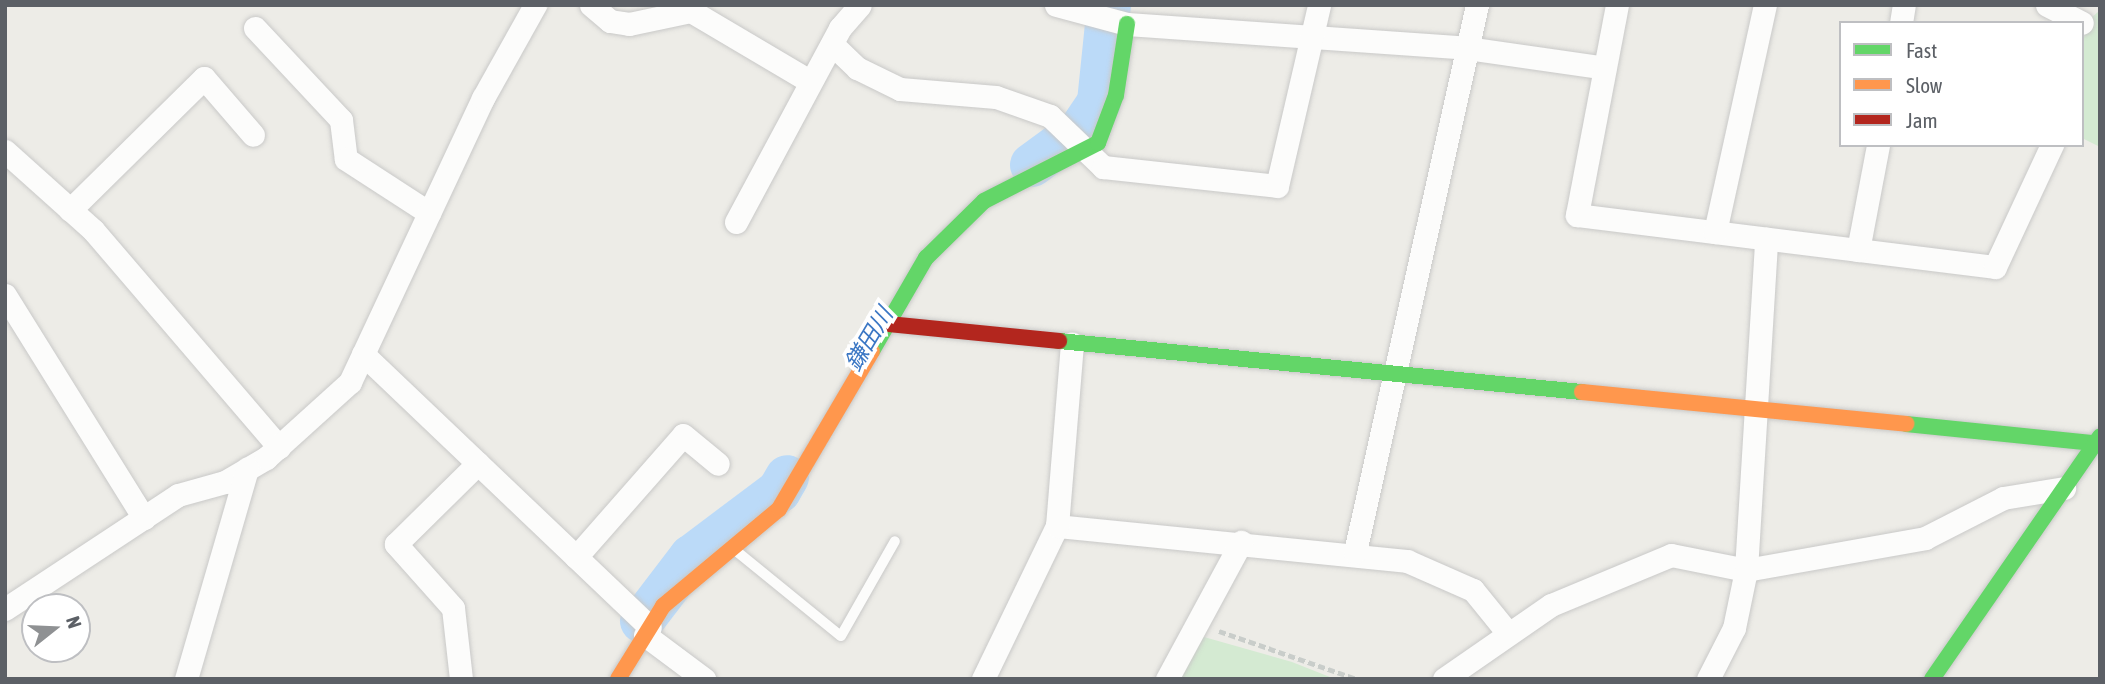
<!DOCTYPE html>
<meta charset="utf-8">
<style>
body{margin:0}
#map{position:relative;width:2105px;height:684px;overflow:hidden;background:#edece7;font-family:"Asap Condensed","Noto Sans JP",sans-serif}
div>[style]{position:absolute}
.green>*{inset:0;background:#d4ead2}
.river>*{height:44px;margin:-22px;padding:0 22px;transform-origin:22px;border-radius:22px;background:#bbdaf8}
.path>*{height:4.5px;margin-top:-2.25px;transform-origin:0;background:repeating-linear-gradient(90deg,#c9cdca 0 7px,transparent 0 10.5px)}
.roads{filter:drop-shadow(0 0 2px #c9c9c8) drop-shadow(0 0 2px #c9c9c8)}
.lane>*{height:10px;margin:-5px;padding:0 5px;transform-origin:5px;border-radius:5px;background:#fcfcfb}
.street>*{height:23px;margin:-11.5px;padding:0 11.5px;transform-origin:11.5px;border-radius:11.5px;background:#fcfcfb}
.fast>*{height:16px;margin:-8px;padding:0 8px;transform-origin:8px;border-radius:8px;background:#63d668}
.slow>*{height:16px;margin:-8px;padding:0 8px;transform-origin:8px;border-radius:8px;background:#ff974d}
.jam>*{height:16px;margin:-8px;padding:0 8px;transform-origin:8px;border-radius:8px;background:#b3261e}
span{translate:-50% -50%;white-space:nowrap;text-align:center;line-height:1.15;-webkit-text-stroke:7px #fff;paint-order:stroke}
.water-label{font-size:23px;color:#3b77c4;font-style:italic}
.frame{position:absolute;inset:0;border:7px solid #5c6066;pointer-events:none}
.legend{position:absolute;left:1839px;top:21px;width:245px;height:126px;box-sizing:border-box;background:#fff;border:2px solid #bebfc2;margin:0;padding:9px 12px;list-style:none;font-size:21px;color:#5c6066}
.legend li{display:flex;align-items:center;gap:14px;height:35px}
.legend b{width:35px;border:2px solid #bebfc2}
.north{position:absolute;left:21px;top:593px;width:70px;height:70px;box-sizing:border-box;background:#fff;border:2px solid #bebfc2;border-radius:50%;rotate:72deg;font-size:19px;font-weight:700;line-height:28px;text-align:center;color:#5c6066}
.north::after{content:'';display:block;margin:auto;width:24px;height:32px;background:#8f9193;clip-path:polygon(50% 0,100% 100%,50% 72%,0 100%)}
</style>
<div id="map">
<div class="green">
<div style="clip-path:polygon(2100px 10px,2100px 147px,2082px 138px,2082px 44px,2089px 20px)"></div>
<div style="clip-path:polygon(1197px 635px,1292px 662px,1335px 679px,1173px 679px)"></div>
</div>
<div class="river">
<div style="left:1032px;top:165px;width:61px;rotate:-36.3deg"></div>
<div style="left:1081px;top:129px;width:32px;rotate:-56deg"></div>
<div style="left:1099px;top:102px;width:98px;rotate:-84.1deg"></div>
<div style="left:642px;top:621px;width:81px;rotate:-52.6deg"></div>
<div style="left:691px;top:557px;width:110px;rotate:-36.9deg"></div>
<div style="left:779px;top:491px;width:16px;rotate:-60deg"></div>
</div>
<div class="path">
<div style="left:1219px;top:631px;width:146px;rotate:19.2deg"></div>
</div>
<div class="roads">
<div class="lane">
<div style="left:735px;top:550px;width:136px;rotate:39.1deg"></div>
<div style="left:841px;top:636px;width:109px;rotate:-60.4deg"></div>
</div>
<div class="street">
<div style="left:591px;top:5px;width:25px;rotate:40deg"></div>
<div style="left:610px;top:21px;width:19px;rotate:9deg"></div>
<div style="left:629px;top:24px;width:63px;rotate:-11.8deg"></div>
<div style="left:691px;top:11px;width:139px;rotate:30.6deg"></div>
<div style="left:1056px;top:5px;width:73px;rotate:15deg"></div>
<div style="left:1127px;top:24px;width:341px;rotate:4deg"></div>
<div style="left:1467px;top:48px;width:139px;rotate:8.2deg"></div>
<div style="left:1617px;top:5px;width:214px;rotate:100.8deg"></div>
<div style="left:1577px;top:215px;width:421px;rotate:7.1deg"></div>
<div style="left:1995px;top:267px;width:135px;rotate:-65deg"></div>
<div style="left:2047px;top:5px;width:39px;rotate:27deg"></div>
<div style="left:1901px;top:23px;width:18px;rotate:-81deg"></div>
<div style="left:255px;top:28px;width:126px;rotate:46.9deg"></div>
<div style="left:341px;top:120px;width:39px;rotate:83deg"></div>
<div style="left:346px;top:159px;width:99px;rotate:33deg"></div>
<div style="left:832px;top:44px;width:35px;rotate:44deg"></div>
<div style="left:857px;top:68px;width:48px;rotate:26deg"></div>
<div style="left:900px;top:89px;width:96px;rotate:4.8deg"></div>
<div style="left:996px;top:97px;width:57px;rotate:19.4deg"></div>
<div style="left:1050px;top:116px;width:74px;rotate:43.9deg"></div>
<div style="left:1103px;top:167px;width:175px;rotate:6.2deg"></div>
<div style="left:1277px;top:186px;width:186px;rotate:-76.9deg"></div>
<div style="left:5px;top:151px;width:118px;rotate:41.9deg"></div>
<div style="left:93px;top:230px;width:286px;rotate:49.4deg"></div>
<div style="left:70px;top:210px;width:188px;rotate:-44.6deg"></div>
<div style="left:204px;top:78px;width:75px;rotate:49.3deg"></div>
<div style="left:736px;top:222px;width:220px;rotate:-61.8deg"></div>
<div style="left:840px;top:28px;width:30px;rotate:-49deg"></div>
<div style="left:1715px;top:232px;width:232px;rotate:-77.6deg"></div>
<div style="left:1858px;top:250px;width:107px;rotate:-79.2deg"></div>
<div style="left:5px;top:295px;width:263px;rotate:58.1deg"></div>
<div style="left:363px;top:354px;width:396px;rotate:43.6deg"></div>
<div style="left:1057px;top:526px;width:352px;rotate:5.7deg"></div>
<div style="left:1407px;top:561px;width:72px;rotate:23.7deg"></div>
<div style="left:1473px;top:590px;width:55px;rotate:50.9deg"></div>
<div style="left:1355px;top:552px;width:560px;rotate:-77.43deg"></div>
<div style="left:576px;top:557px;width:162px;rotate:-48.7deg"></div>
<div style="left:683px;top:435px;width:45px;rotate:39.6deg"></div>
<div style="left:5px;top:609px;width:207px;rotate:-33.4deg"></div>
<div style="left:178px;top:495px;width:49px;rotate:-15.5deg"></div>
<div style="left:225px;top:482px;width:48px;rotate:-30.3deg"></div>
<div style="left:266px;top:458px;width:113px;rotate:-42.1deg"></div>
<div style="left:350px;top:382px;width:314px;rotate:-64.9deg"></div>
<div style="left:483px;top:98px;width:107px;rotate:-60.8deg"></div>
<div style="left:645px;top:635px;width:74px;rotate:36.7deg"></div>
<div style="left:186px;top:679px;width:219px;rotate:-73.8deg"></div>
<div style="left:461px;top:679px;width:71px;rotate:-96.4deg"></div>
<div style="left:453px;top:608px;width:86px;rotate:-131.7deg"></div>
<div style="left:396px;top:544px;width:115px;rotate:-44.6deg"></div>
<div style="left:983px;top:679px;width:170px;rotate:-64.2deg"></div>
<div style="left:1057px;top:526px;width:183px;rotate:-85.3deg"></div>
<div style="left:1167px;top:679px;width:156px;rotate:-61.6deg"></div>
<div style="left:1444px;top:679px;width:130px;rotate:-34.7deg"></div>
<div style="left:1551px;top:605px;width:130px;rotate:-22.6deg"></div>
<div style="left:1671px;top:555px;width:76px;rotate:11.3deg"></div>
<div style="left:1746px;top:570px;width:182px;rotate:-10.1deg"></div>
<div style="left:1925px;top:538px;width:88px;rotate:-27.1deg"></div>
<div style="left:2003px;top:498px;width:62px;rotate:-9.3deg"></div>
<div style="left:1708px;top:679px;width:57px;rotate:-63deg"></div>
<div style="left:1734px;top:628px;width:59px;rotate:-78.3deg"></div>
<div style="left:1746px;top:570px;width:332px;rotate:-86.5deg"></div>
</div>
<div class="fast">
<div style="left:1059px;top:341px;width:525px;rotate:5.57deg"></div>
<div style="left:872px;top:351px;width:108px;rotate:-59.9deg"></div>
<div style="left:926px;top:258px;width:81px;rotate:-44.5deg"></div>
<div style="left:984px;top:201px;width:128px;rotate:-27deg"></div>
<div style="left:1098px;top:143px;width:51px;rotate:-69.4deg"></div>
<div style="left:1116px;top:95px;width:72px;rotate:-81.2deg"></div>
<div style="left:1906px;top:424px;width:189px;rotate:5.8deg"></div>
<div style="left:1932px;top:679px;width:295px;rotate:-55.3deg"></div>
</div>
<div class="slow">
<div style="left:1582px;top:392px;width:326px;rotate:5.6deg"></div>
<div style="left:618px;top:679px;width:86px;rotate:-58.3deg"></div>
<div style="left:663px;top:606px;width:151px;rotate:-39.9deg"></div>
<div style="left:779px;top:509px;width:183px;rotate:-59.5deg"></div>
</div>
<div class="jam">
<div style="left:889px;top:324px;width:171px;rotate:5.7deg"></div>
</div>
</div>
<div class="water-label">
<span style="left:869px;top:339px;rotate:-59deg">鎌田川</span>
</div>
<div class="frame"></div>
<ul class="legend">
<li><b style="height:9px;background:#63d668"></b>Fast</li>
<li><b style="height:9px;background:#ff974d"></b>Slow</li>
<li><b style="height:9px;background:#b3261e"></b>Jam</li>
</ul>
<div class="north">N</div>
</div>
